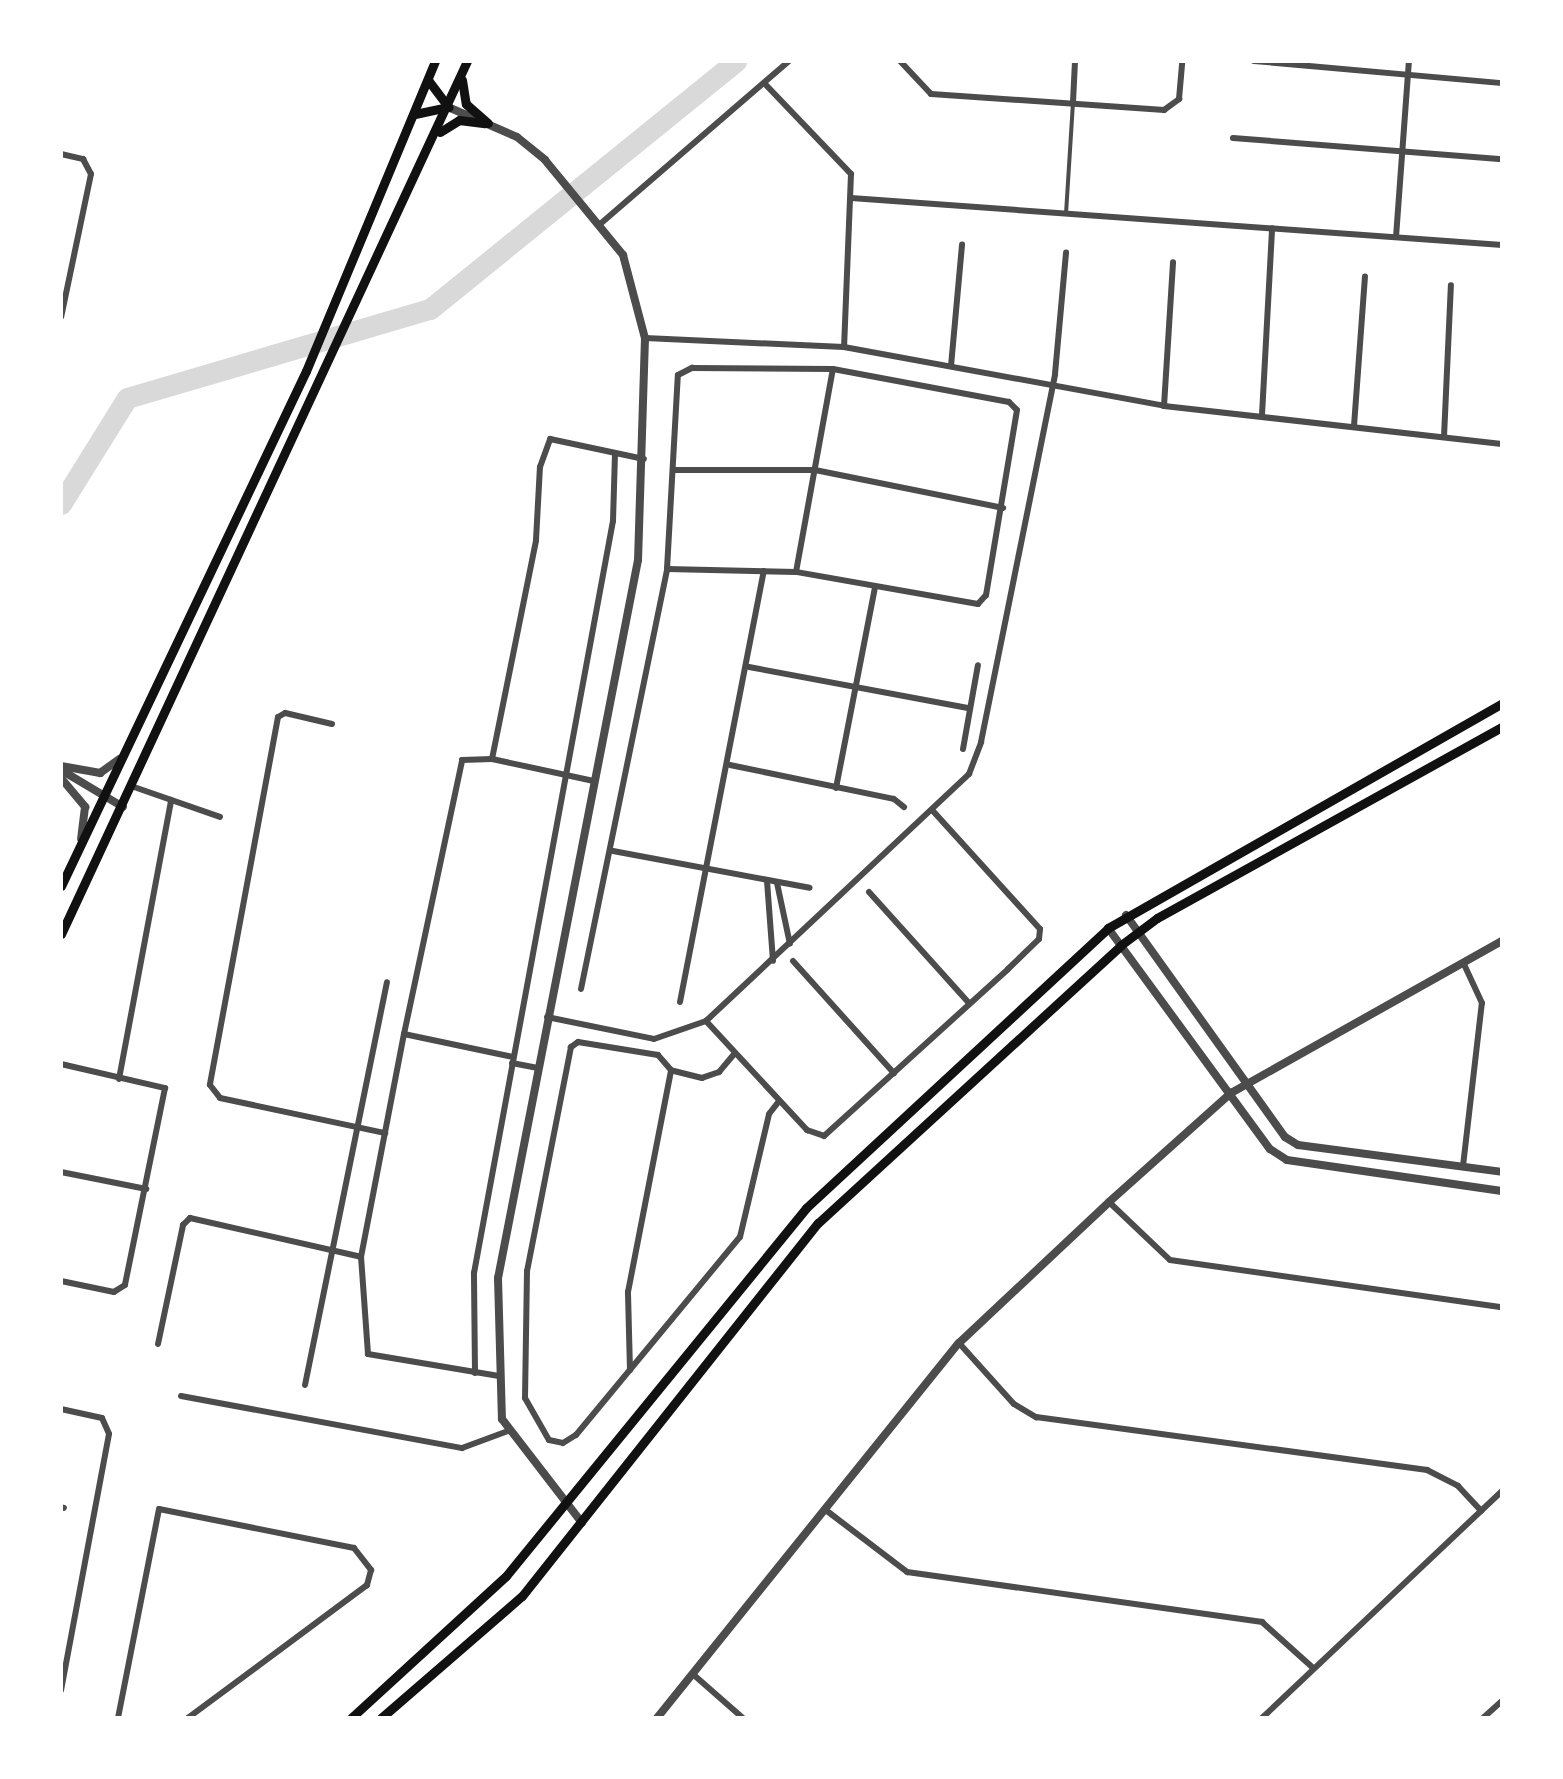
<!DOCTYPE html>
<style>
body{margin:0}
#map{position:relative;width:1563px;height:1779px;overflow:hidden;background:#fff;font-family:"DM Sans",sans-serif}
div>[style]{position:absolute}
.river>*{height:21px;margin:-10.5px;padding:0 10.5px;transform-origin:10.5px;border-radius:10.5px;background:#d9d9d9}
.service>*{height:3.5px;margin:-1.75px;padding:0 1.75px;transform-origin:1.75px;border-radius:1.75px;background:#4c4c4c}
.minor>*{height:6px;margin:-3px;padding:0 3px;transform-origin:3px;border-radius:3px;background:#4c4c4c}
.tertiary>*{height:8px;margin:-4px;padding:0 4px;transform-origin:4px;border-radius:4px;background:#4c4c4c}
.secondary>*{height:9px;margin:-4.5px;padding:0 4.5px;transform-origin:4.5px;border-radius:4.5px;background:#111}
span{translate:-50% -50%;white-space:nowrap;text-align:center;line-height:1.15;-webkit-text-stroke:6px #fff;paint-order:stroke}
.frame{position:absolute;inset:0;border:63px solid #fff;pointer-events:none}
</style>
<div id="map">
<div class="river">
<div style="left:61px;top:504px;width:125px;rotate:-58.1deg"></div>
<div style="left:127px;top:398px;width:316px;rotate:-16.4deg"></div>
<div style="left:430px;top:309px;width:394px;rotate:-39deg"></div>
</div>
<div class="service">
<div style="left:1066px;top:214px;width:110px;rotate:-86.4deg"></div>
</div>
<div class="minor">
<div style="left:900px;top:61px;width:45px;rotate:46.8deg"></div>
<div style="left:931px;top:94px;width:234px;rotate:3.9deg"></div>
<div style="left:1164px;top:110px;width:19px;rotate:-36deg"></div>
<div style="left:1179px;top:99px;width:38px;rotate:-85deg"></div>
<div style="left:1254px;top:61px;width:249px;rotate:5.1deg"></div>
<div style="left:766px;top:85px;width:123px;rotate:46.3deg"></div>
<div style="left:851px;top:174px;width:173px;rotate:92.3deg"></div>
<div style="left:1073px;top:102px;width:41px;rotate:-87.2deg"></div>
<div style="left:1233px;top:138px;width:270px;rotate:4.5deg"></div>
<div style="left:61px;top:154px;width:23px;rotate:13deg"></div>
<div style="left:83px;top:159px;width:17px;rotate:62deg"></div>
<div style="left:91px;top:174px;width:146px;rotate:101.8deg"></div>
<div style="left:851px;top:198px;width:653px;rotate:4.13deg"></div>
<div style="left:599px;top:225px;width:251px;rotate:-40.8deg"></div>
<div style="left:1396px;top:237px;width:176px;rotate:-85.8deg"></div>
<div style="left:645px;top:338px;width:199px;rotate:2.6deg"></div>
<div style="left:844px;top:347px;width:325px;rotate:10.4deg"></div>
<div style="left:1164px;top:406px;width:340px;rotate:6.4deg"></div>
<div style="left:951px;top:366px;width:122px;rotate:-84.8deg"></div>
<div style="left:1164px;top:406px;width:144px;rotate:-86.4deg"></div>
<div style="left:1262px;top:415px;width:187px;rotate:-86.9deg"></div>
<div style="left:1354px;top:426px;width:150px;rotate:-85.8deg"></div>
<div style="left:1444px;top:437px;width:152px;rotate:-87.4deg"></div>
<div style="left:673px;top:470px;width:142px"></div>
<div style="left:815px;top:470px;width:192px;rotate:11.4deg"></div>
<div style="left:796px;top:572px;width:206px;rotate:-79.7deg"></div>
<div style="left:749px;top:667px;width:224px;rotate:10.6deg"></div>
<div style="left:332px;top:724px;width:48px;rotate:-166.8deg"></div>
<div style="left:285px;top:713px;width:8px;rotate:150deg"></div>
<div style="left:278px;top:717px;width:374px;rotate:100.5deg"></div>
<div style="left:210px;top:1085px;width:16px;rotate:52deg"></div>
<div style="left:220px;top:1098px;width:169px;rotate:12deg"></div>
<div style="left:963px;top:749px;width:85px;rotate:-79.9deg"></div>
<div style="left:492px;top:759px;width:223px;rotate:-78.6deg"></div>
<div style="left:536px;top:540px;width:73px;rotate:-86.9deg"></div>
<div style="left:540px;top:467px;width:30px;rotate:-70deg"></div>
<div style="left:550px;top:439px;width:96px;rotate:12deg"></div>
<div style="left:730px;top:765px;width:167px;rotate:11.7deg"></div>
<div style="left:894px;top:799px;width:13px;rotate:39deg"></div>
<div style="left:134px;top:787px;width:91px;rotate:19.2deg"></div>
<div style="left:836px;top:788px;width:204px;rotate:-79deg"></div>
<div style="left:613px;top:851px;width:200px;rotate:10.6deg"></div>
<div style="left:767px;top:881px;width:80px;rotate:85.7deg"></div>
<div style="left:777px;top:883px;width:62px;rotate:78deg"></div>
<div style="left:869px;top:892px;width:149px;rotate:48deg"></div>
<div style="left:793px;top:961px;width:151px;rotate:48deg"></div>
<div style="left:581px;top:989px;width:429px;rotate:-78.4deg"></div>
<div style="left:667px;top:569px;width:194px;rotate:-86.8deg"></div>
<div style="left:678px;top:375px;width:16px;rotate:-27deg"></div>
<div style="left:692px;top:368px;width:141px;rotate:0.4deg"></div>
<div style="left:833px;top:369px;width:179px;rotate:10.6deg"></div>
<div style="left:1009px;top:402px;width:11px;rotate:45deg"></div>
<div style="left:1017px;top:410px;width:188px;rotate:99.5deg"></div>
<div style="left:986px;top:595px;width:12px;rotate:132deg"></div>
<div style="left:978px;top:604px;width:185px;rotate:-170deg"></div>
<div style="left:796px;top:572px;width:129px;rotate:-178.7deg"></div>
<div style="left:680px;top:1002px;width:439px;rotate:-79deg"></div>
<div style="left:547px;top:1017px;width:109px;rotate:11.6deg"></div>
<div style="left:654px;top:1039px;width:55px;rotate:-19.1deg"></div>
<div style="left:706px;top:1021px;width:361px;rotate:-43.2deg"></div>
<div style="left:969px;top:774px;width:34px;rotate:-69deg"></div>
<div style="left:981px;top:742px;width:375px;rotate:-78.6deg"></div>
<div style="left:1055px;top:374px;width:122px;rotate:-84.8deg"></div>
<div style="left:706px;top:1021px;width:149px;rotate:47.2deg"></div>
<div style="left:807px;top:1130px;width:18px;rotate:19deg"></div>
<div style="left:824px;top:1136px;width:248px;rotate:-42.2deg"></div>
<div style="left:1008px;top:969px;width:43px;rotate:-44.1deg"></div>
<div style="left:1039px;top:939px;width:10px;rotate:-84deg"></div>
<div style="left:1040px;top:929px;width:159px;rotate:-132.2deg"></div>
<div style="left:404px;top:1034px;width:280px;rotate:-78deg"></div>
<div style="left:462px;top:760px;width:30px;rotate:-2deg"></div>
<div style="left:492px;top:759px;width:104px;rotate:12.2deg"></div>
<div style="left:735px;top:1053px;width:25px;rotate:130deg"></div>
<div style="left:719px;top:1072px;width:18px;rotate:161deg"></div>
<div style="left:702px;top:1078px;width:32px;rotate:-166deg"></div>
<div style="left:671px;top:1070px;width:20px;rotate:-131deg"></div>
<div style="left:658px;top:1055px;width:81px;rotate:-170.8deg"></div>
<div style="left:578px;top:1042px;width:9px;rotate:144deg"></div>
<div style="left:571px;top:1047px;width:228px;rotate:101.1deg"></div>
<div style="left:527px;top:1271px;width:127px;rotate:90.9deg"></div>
<div style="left:525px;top:1398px;width:48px;rotate:60.3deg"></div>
<div style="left:549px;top:1440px;width:14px;rotate:12deg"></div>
<div style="left:563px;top:1443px;width:15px;rotate:-32deg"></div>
<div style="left:576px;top:1435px;width:257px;rotate:-50.4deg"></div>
<div style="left:740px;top:1237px;width:126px;rotate:-76.7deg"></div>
<div style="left:769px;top:1114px;width:16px;rotate:-52deg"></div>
<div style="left:512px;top:1063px;width:25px;rotate:11deg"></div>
<div style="left:61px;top:1064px;width:107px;rotate:13deg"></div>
<div style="left:165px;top:1088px;width:201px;rotate:101.5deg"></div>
<div style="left:125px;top:1285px;width:13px;rotate:148deg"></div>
<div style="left:114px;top:1292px;width:54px;rotate:-168.3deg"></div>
<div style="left:119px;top:1079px;width:284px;rotate:-79.4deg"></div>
<div style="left:1463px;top:1166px;width:164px;rotate:-83.4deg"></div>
<div style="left:1482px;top:1003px;width:45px;rotate:-114.9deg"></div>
<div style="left:61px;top:1172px;width:87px;rotate:11.3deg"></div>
<div style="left:1109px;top:1202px;width:84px;rotate:43.6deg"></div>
<div style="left:1170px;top:1260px;width:335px;rotate:8.1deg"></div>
<div style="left:959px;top:1343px;width:82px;rotate:48deg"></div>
<div style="left:1014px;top:1404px;width:26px;rotate:31deg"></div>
<div style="left:1036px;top:1417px;width:395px;rotate:7.7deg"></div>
<div style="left:1427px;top:1470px;width:35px;rotate:27deg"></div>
<div style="left:1458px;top:1486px;width:34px;rotate:47deg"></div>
<div style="left:158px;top:1344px;width:122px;rotate:-78.1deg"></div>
<div style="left:183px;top:1225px;width:10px;rotate:-45deg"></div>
<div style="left:190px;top:1218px;width:175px;rotate:12.8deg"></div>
<div style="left:630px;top:1370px;width:78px;rotate:-91.5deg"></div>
<div style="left:628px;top:1292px;width:226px;rotate:-79deg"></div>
<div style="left:475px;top:1373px;width:100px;rotate:-90.6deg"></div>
<div style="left:474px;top:1273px;width:765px;rotate:-79.53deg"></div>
<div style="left:613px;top:521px;width:67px;rotate:-88.3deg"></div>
<div style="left:499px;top:1376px;width:133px;rotate:-170.5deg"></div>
<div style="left:368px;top:1354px;width:97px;rotate:-94.1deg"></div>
<div style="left:361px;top:1257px;width:227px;rotate:-79.1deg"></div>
<div style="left:404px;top:1034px;width:111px;rotate:11.9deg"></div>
<div style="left:305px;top:1385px;width:411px;rotate:-78.5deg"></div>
<div style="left:181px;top:1396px;width:286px;rotate:10.5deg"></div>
<div style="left:462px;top:1448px;width:49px;rotate:-20.3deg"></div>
<div style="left:61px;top:1409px;width:42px;rotate:12.4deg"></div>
<div style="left:102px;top:1418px;width:17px;rotate:66deg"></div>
<div style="left:109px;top:1434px;width:261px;rotate:100.6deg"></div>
<div style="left:61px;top:1507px;width:3px;rotate:18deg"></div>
<div style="left:827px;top:1511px;width:101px;rotate:37.3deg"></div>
<div style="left:907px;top:1572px;width:359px;rotate:8deg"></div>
<div style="left:1262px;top:1622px;width:67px;rotate:42deg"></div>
<div style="left:695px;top:1676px;width:64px;rotate:41.2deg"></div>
<div style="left:118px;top:1718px;width:213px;rotate:-78.9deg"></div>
<div style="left:159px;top:1509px;width:199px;rotate:11.3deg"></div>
<div style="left:354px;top:1548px;width:28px;rotate:52deg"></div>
<div style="left:371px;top:1570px;width:16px;rotate:105deg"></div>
<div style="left:367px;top:1585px;width:223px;rotate:143.4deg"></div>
<div style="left:1262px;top:1718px;width:330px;rotate:-43.4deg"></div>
<div style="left:1483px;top:1718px;width:25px;rotate:-42deg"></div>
</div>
<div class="tertiary">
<div style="left:448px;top:107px;width:75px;rotate:23.5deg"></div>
<div style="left:517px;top:137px;width:36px;rotate:39deg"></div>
<div style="left:545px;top:160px;width:123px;rotate:50.6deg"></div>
<div style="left:623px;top:255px;width:86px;rotate:75.2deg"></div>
<div style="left:645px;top:338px;width:222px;rotate:91.8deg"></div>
<div style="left:638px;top:560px;width:732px;rotate:101.03deg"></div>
<div style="left:498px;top:1278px;width:141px;rotate:88.4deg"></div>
<div style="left:502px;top:1419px;width:131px;rotate:52.4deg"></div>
<div style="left:61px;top:766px;width:40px;rotate:10deg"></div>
<div style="left:100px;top:773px;width:24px;rotate:-36deg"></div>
<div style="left:61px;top:770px;width:72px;rotate:30.8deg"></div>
<div style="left:61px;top:778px;width:38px;rotate:50deg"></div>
<div style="left:85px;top:807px;width:32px;rotate:97deg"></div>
<div style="left:1126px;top:915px;width:273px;rotate:54.4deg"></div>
<div style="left:1285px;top:1137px;width:15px;rotate:32deg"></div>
<div style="left:1298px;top:1145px;width:206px;rotate:7.5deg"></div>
<div style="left:1108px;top:928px;width:274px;rotate:53.8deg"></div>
<div style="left:1270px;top:1149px;width:20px;rotate:33deg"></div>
<div style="left:1287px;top:1160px;width:217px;rotate:8.2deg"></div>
<div style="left:657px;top:1718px;width:481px;rotate:-51.2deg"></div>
<div style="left:959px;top:1343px;width:206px;rotate:-43.2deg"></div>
<div style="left:1109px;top:1202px;width:164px;rotate:-41.8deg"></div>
<div style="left:1231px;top:1093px;width:311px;rotate:-29.3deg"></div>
</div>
<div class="secondary">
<div style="left:428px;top:80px;width:34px;rotate:53deg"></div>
<div style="left:462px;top:80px;width:24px;rotate:81deg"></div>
<div style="left:466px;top:104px;width:29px;rotate:41deg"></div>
<div style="left:415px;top:114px;width:34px;rotate:-12deg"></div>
<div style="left:440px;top:132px;width:22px;rotate:-32deg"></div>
<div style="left:459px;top:120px;width:26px;rotate:7deg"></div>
<div style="left:61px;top:886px;width:570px;rotate:-64.56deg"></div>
<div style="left:306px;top:371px;width:336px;rotate:-67.4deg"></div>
<div style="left:61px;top:934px;width:963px;rotate:-65.06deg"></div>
<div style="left:351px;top:1718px;width:210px;rotate:-42.5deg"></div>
<div style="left:506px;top:1576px;width:475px;rotate:-50.8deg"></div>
<div style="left:806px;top:1208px;width:412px;rotate:-42.8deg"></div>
<div style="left:1108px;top:928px;width:454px;rotate:-29.7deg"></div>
<div style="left:381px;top:1718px;width:186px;rotate:-40.9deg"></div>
<div style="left:522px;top:1596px;width:476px;rotate:-51.6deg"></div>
<div style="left:818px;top:1223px;width:411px;rotate:-42.5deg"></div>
<div style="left:1121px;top:945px;width:45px;rotate:-36.9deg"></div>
<div style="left:1157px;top:918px;width:394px;rotate:-29deg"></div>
</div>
<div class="frame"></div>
</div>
